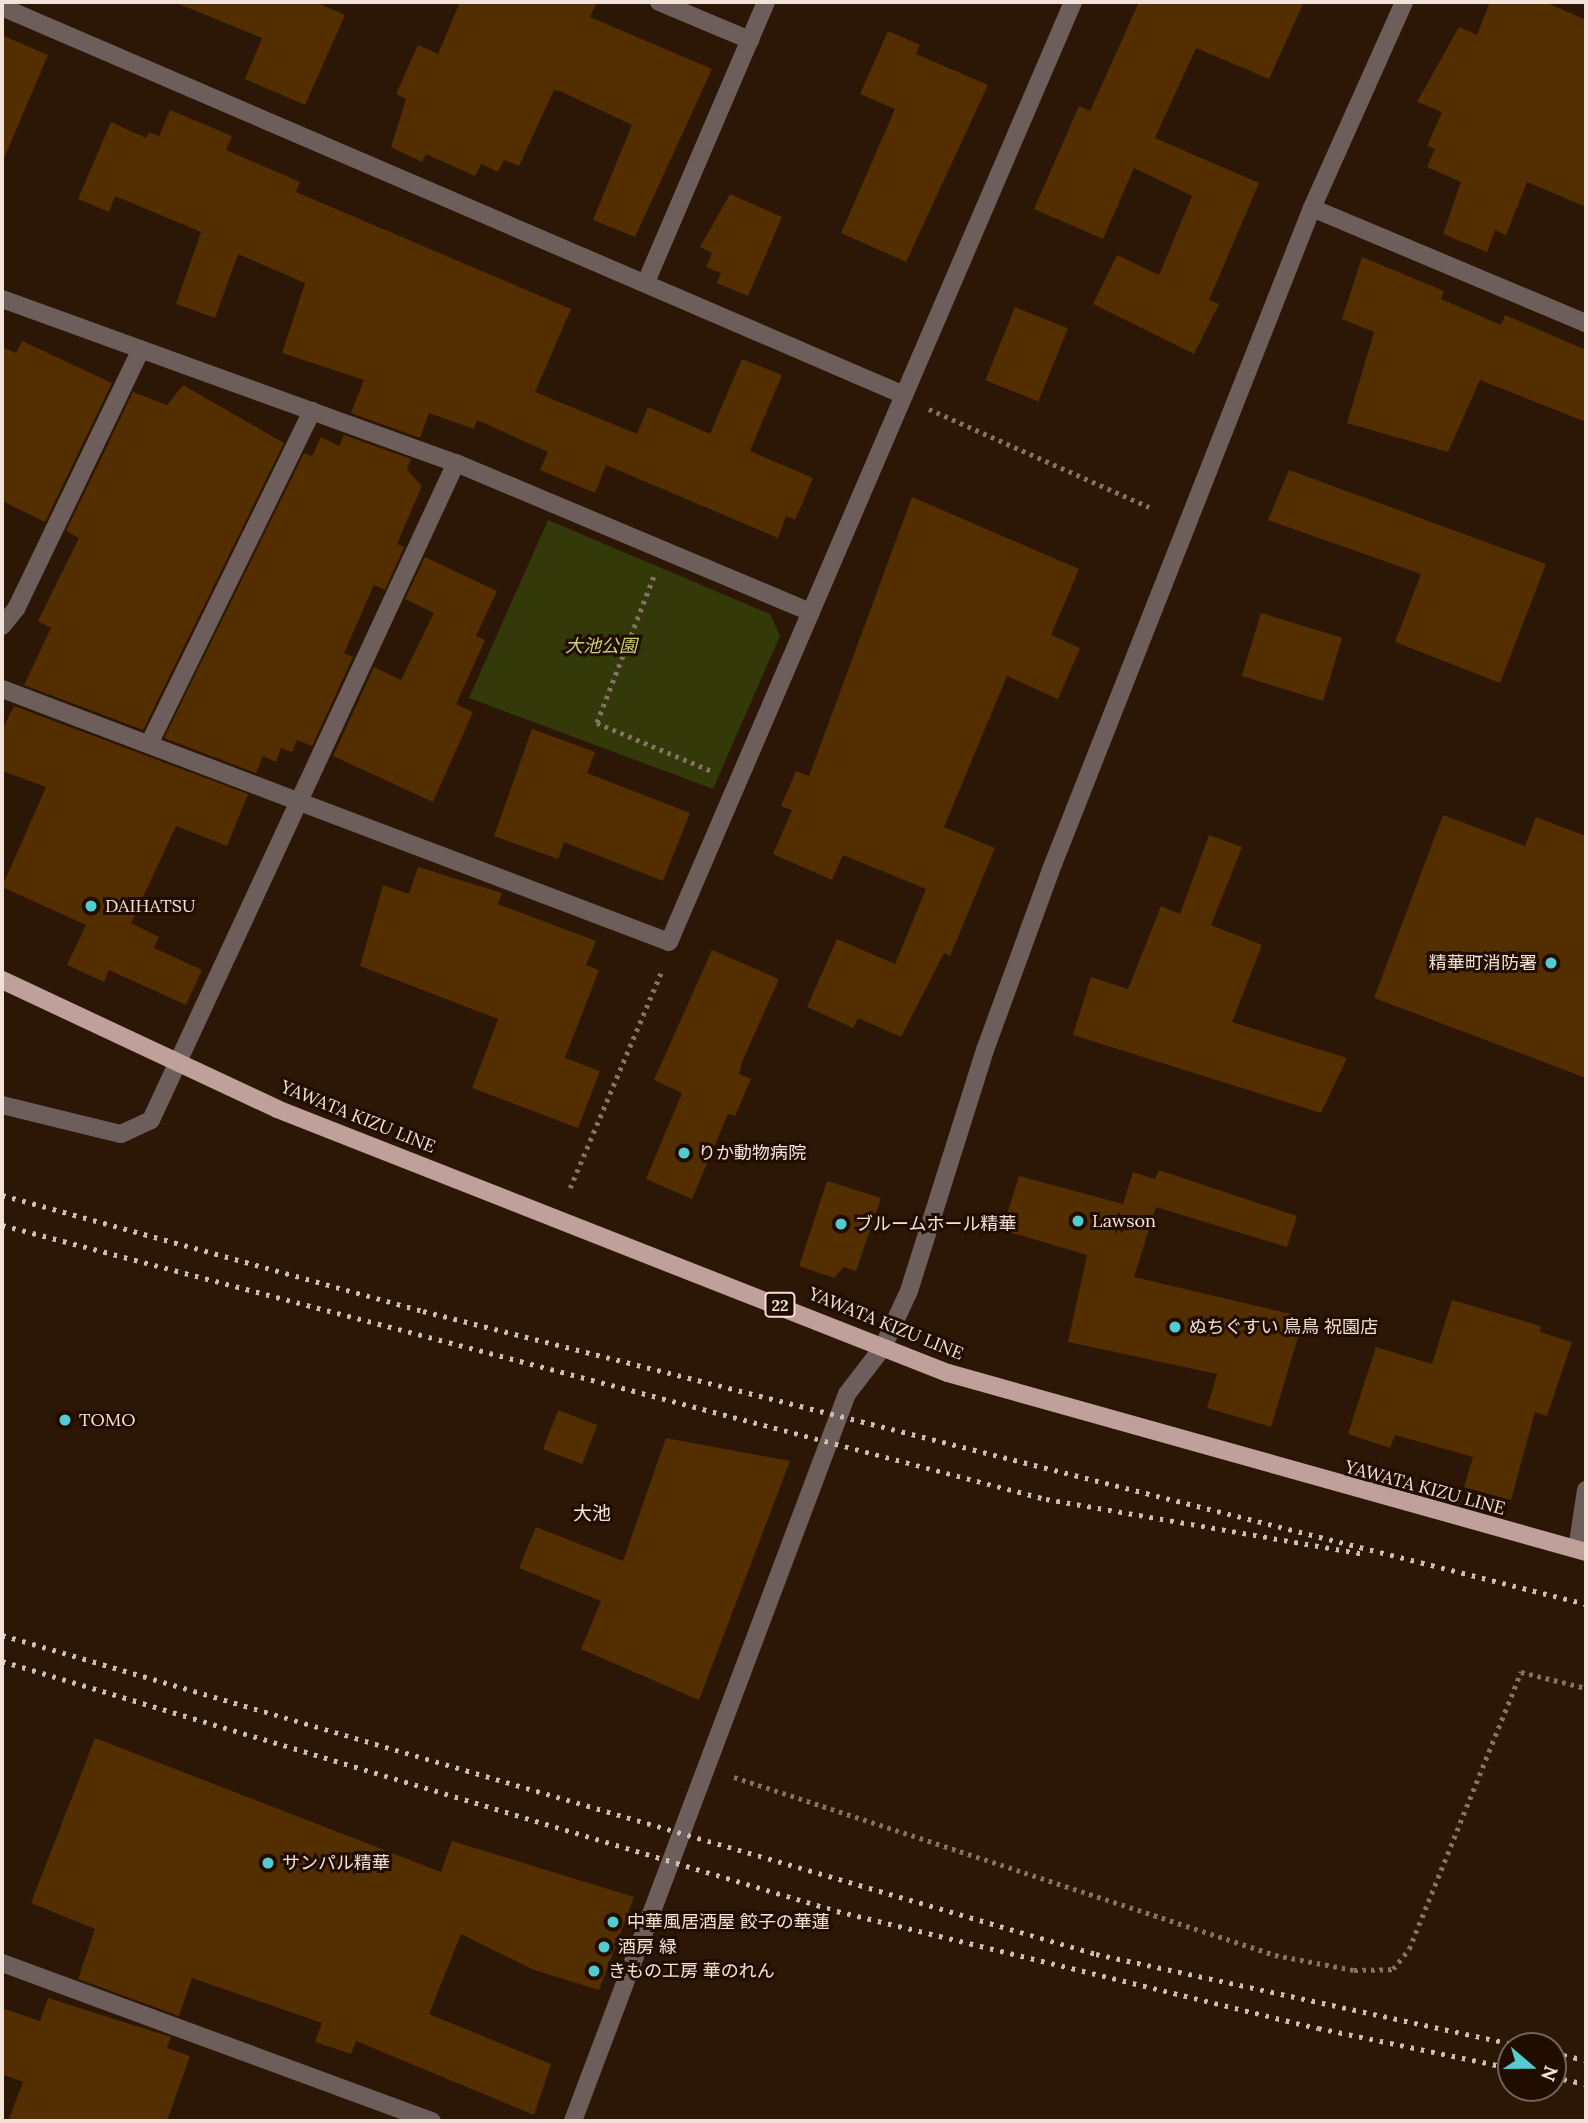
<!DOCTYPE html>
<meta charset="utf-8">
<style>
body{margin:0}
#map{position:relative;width:1588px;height:2123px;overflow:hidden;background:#2c1605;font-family:Lora,"Noto Sans JP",serif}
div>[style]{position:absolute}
.green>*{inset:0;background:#343909}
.building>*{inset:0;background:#522e00;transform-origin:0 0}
.path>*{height:4.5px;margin-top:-2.25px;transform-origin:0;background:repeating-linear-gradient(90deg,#857263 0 3.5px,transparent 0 8.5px)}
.minor>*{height:18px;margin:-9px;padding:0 9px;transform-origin:9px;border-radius:9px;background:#6d5e5b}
.major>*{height:18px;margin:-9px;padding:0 9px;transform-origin:9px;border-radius:9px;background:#c0a09a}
.rail>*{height:5px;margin-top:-2.5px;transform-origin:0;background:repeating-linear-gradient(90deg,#cebdb1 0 3.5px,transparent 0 10.5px)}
.dots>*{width:19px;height:19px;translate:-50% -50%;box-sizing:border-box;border:4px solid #210d00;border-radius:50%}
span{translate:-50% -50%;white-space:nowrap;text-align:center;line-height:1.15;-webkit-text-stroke:6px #210d00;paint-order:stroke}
.shield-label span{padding:2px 5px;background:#210d00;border:2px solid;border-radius:5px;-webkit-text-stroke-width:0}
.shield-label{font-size:16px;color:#f2e2d7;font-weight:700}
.park-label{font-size:18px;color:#c5d270;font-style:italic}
.poi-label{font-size:18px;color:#f2e2d7}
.left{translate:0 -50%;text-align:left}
.right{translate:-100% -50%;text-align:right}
.street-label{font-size:18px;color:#f2e2d7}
.neighbourhood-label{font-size:19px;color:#f2e2d7}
.frame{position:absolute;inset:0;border:4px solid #f2e2d7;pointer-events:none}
.north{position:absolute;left:1497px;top:2032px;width:70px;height:70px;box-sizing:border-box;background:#210d00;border:2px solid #756256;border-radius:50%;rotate:110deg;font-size:19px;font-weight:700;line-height:28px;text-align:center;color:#f2e2d7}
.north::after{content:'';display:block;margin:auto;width:24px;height:32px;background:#51ccd1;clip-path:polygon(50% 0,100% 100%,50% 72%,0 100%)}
</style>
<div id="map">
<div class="green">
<div style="clip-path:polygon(548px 520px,770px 614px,780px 636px,713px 789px,469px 698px)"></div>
</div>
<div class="building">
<div style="clip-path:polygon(174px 2px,315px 2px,345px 15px,305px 105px,245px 79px,262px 38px)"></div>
<div style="clip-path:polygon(460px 2px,597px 2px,590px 17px,712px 69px,635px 237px,593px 220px,632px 125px,562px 92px,554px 90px,519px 166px,504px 160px,498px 172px,481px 164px,475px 176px,426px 154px,422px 162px,391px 147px,406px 99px,396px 94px,418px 45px,438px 54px)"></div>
<div style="clip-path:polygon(1139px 2px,1304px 2px,1269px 79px,1196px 48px,1155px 138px,1259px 183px,1209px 300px,1219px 304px,1194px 354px,1093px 304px,1117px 255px,1159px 275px,1192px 196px,1134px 168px,1103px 239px,1034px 209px,1079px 106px,1090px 111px)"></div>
<div style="clip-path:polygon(1490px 2px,1545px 2px,1586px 20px,1586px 207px,1527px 182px,1506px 235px,1495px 230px,1487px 252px,1443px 234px,1461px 182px,1427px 167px,1435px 149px,1427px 146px,1442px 112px,1417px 102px,1459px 27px,1477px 35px)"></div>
<div style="clip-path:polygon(888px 31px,920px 45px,916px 54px,988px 85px,906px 262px,841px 233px,895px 109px,860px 94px)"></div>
<div style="clip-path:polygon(2px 35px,48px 55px,2px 163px)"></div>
<div style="clip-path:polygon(170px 110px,232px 136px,226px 150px,300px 182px,296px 192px,571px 309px,535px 392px,637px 434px,648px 407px,710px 434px,742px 359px,782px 375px,750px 451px,813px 478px,795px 520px,786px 516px,778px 538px,606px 465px,595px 493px,540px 470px,548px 452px,477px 420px,474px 429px,429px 413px,420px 438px,351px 413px,364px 380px,282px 353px,305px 283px,238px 254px,215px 318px,176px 304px,201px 232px,115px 196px,109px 212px,78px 199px,111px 122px,146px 138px,149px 132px,159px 136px)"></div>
<div style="clip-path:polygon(730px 194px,782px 217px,748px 296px,717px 283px,721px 273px,706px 267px,712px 253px,700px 247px)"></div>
<div style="clip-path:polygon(1362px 257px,1444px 291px,1441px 299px,1501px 325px,1505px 315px,1586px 350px,1586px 422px,1480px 380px,1448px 452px,1347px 423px,1374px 332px,1342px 319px)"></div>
<div style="left:1015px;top:307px;width:57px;height:79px;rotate:22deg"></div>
<div style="clip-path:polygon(22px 341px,112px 383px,45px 522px,2px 501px,2px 347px,16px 353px)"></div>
<div style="clip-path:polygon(183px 385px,284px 443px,143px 730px,24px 685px,51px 628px,38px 621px,79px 538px,66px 531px,133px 392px,167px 405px)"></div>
<div style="clip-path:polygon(344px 435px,411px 459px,407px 470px,422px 486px,397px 544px,404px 547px,385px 590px,374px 585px,344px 653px,353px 657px,312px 746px,297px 740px,292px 752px,281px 748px,276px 762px,263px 756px,256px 773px,164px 738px,304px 453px,312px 456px,321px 437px,339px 446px)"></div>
<div style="clip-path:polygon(1289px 470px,1546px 564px,1500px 683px,1395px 642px,1421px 574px,1268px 520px)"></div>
<div style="clip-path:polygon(912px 497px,1079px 569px,1051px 635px,1080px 648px,1058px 699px,1007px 676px,944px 827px,995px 848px,950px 956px,944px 953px,901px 1037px,858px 1018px,853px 1028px,807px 1007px,837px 939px,895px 964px,926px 889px,843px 855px,832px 880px,773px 854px,792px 810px,781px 806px,796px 771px,809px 776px)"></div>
<div style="clip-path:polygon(425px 557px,497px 591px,476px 636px,485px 640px,456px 704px,473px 712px,433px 802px,333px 756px,374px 667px,401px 680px,434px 613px,405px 599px)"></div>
<div style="left:1261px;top:613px;width:85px;height:66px;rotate:17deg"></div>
<div style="clip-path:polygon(14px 706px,248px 794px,227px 846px,176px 826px,131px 923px,159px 937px,154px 948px,202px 970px,186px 1005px,109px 970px,104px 982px,67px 965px,86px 925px,2px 887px,46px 787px,2px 771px,2px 730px)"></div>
<div style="clip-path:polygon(532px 729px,595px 752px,587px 773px,690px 813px,663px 881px,564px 842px,558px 859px,494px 836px)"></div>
<div style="clip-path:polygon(1443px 815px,1525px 846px,1536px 817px,1586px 836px,1586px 1078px,1374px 998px)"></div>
<div style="clip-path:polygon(1209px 835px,1242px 847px,1211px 925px,1262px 945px,1232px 1022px,1347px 1058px,1321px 1113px,1073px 1035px,1091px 977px,1128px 989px,1161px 906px,1180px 914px)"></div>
<div style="clip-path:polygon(418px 867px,502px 893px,498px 904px,596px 941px,586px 965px,599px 970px,565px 1058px,600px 1071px,578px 1128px,472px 1088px,498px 1019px,360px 966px,383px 885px,409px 894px)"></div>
<div style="clip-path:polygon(712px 950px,779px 979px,742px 1062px,739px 1074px,751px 1079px,735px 1116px,728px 1114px,692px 1199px,646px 1179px,682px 1093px,654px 1080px)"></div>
<div style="clip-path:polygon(1159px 1170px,1297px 1216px,1287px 1247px,1156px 1207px,1134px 1277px,1304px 1317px,1271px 1427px,1207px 1408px,1217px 1374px,1068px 1342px,1087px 1255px,1002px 1230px,1019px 1176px,1123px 1204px,1133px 1172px,1155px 1179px)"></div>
<div style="clip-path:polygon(827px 1181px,881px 1198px,856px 1271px,844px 1267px,834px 1278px,799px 1266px)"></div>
<div style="clip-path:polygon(1452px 1300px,1541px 1326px,1540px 1332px,1572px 1342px,1547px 1416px,1535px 1412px,1511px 1500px,1464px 1487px,1473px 1457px,1395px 1435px,1390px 1448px,1348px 1434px,1376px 1347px,1432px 1364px)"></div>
<div style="left:558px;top:1410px;width:42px;height:42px;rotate:21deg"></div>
<div style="clip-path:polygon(666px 1438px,790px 1461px,699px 1700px,581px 1649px,601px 1601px,519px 1568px,536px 1527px,623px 1561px)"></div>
<div style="clip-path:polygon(95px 1738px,441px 1872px,452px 1841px,634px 1897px,599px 1990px,534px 1970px,461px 1934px,429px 2014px,551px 2064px,534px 2115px,356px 2041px,351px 2054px,315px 2042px,322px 2023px,192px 1978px,179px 2016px,78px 1979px,95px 1929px,31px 1903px)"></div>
<div style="clip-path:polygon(48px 1998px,171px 2037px,167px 2048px,190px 2056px,167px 2121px,8px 2121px,23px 2082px,2px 2074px,2px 2008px,40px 2021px)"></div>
</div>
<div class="path">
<div style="left:929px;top:409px;width:241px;rotate:24deg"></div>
<div style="left:654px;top:577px;width:157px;rotate:111.3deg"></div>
<div style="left:597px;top:723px;width:125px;rotate:22.7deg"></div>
<div style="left:570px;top:1188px;width:237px;rotate:-67.1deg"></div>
<div style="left:734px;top:1777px;width:570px;rotate:18.21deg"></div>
<div style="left:1275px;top:1955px;width:80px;rotate:10.8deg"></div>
<div style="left:1354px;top:1970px;width:39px;rotate:-1deg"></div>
<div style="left:1393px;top:1969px;width:26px;rotate:-51deg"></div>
<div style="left:1409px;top:1949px;width:299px;rotate:-68deg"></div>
<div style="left:1521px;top:1672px;width:67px;rotate:13.8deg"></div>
</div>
<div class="minor">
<div style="left:659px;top:2px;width:99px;rotate:22.7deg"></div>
<div style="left:2px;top:7px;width:982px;rotate:23.28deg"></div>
<div style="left:1312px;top:208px;width:297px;rotate:22.8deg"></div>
<div style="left:646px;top:282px;width:305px;rotate:-66.8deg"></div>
<div style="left:2px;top:299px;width:483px;rotate:19.9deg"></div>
<div style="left:456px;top:463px;width:385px;rotate:22.8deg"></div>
<div style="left:2px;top:626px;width:22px;rotate:-51deg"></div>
<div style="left:16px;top:609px;width:288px;rotate:-64.3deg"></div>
<div style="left:2px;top:689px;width:713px;rotate:20.77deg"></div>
<div style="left:669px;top:942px;width:1023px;rotate:-66.74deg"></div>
<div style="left:149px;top:744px;width:371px;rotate:-63.9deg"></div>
<div style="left:2px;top:1105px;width:122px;rotate:13.7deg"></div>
<div style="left:121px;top:1134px;width:33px;rotate:-25deg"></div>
<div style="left:151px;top:1120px;width:724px;rotate:-65.1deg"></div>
<div style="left:1577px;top:1549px;width:60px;rotate:-81.3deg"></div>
<div style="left:2px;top:1963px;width:458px;rotate:20.2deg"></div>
<div style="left:573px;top:2121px;width:777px;rotate:-69.35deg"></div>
<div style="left:847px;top:1394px;width:59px;rotate:-52.5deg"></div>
<div style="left:883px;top:1347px;width:62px;rotate:-65.1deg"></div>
<div style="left:909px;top:1291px;width:253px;rotate:-72.5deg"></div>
<div style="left:985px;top:1050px;width:189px;rotate:-69.9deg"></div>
<div style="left:1050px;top:872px;width:714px;rotate:-68.47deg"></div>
<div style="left:1312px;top:208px;width:226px;rotate:-65.9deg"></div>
</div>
<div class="major">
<div style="left:2px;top:980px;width:304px;rotate:25.1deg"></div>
<div style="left:277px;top:1109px;width:721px;rotate:21.48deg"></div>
<div style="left:948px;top:1373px;width:663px;rotate:15.67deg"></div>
</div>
<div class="rail">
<div style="left:2px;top:1195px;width:437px;rotate:15.4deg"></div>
<div style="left:423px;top:1311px;width:1199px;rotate:14.14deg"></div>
<div style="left:2px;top:1225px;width:1079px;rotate:14.71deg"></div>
<div style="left:1046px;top:1499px;width:322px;rotate:9.8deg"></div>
<div style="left:2px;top:1635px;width:1140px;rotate:16.26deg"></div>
<div style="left:1096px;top:1954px;width:435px;rotate:12.2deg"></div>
<div style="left:2px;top:1661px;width:872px;rotate:16.67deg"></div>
<div style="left:837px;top:1911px;width:495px;rotate:13.7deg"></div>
<div style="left:1318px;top:2028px;width:197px;rotate:11.7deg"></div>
<div style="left:1553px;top:2053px;width:34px;rotate:12deg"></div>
<div style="left:1553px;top:2077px;width:34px;rotate:12deg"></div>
</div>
<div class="dots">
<div style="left:91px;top:906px;background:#51ccd1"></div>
<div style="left:1551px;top:963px;background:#51ccd1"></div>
<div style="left:684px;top:1153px;background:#51ccd1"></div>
<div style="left:1078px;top:1221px;background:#51ccd1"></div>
<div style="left:841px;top:1224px;background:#51ccd1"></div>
<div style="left:1175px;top:1327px;background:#51ccd1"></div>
<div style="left:65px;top:1420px;background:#51ccd1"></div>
<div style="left:268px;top:1863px;background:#51ccd1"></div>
<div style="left:613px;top:1922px;background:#51ccd1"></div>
<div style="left:604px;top:1947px;background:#51ccd1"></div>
<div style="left:594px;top:1971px;background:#51ccd1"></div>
</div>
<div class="shield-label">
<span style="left:780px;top:1305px">22</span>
</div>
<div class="park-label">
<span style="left:601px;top:646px">大池公園</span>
</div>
<div class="poi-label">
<span class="left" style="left:105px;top:906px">DAIHATSU</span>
<span class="right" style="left:1537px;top:963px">精華町消防署</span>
<span class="left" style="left:698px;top:1153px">りか動物病院</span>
<span class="left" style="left:1092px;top:1221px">Lawson</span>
<span class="left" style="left:855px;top:1224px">ブルームホール精華</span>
<span class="left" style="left:1189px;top:1327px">ぬちぐすい 鳥鳥 祝園店</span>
<span class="left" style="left:79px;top:1420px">TOMO</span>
<span class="left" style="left:282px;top:1863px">サンパル精華</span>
<span class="left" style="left:627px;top:1922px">中華風居酒屋 餃子の華蓮</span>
<span class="left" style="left:618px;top:1947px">酒房 緑</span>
<span class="left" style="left:608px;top:1971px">きもの工房 華のれん</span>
</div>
<div class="street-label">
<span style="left:358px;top:1117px;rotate:22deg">YAWATA KIZU LINE</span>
<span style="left:886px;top:1324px;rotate:22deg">YAWATA KIZU LINE</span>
<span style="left:1425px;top:1488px;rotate:15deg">YAWATA KIZU LINE</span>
</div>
<div class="neighbourhood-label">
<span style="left:592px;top:1514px">大池</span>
</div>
<div class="frame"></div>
<div class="north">N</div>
</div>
